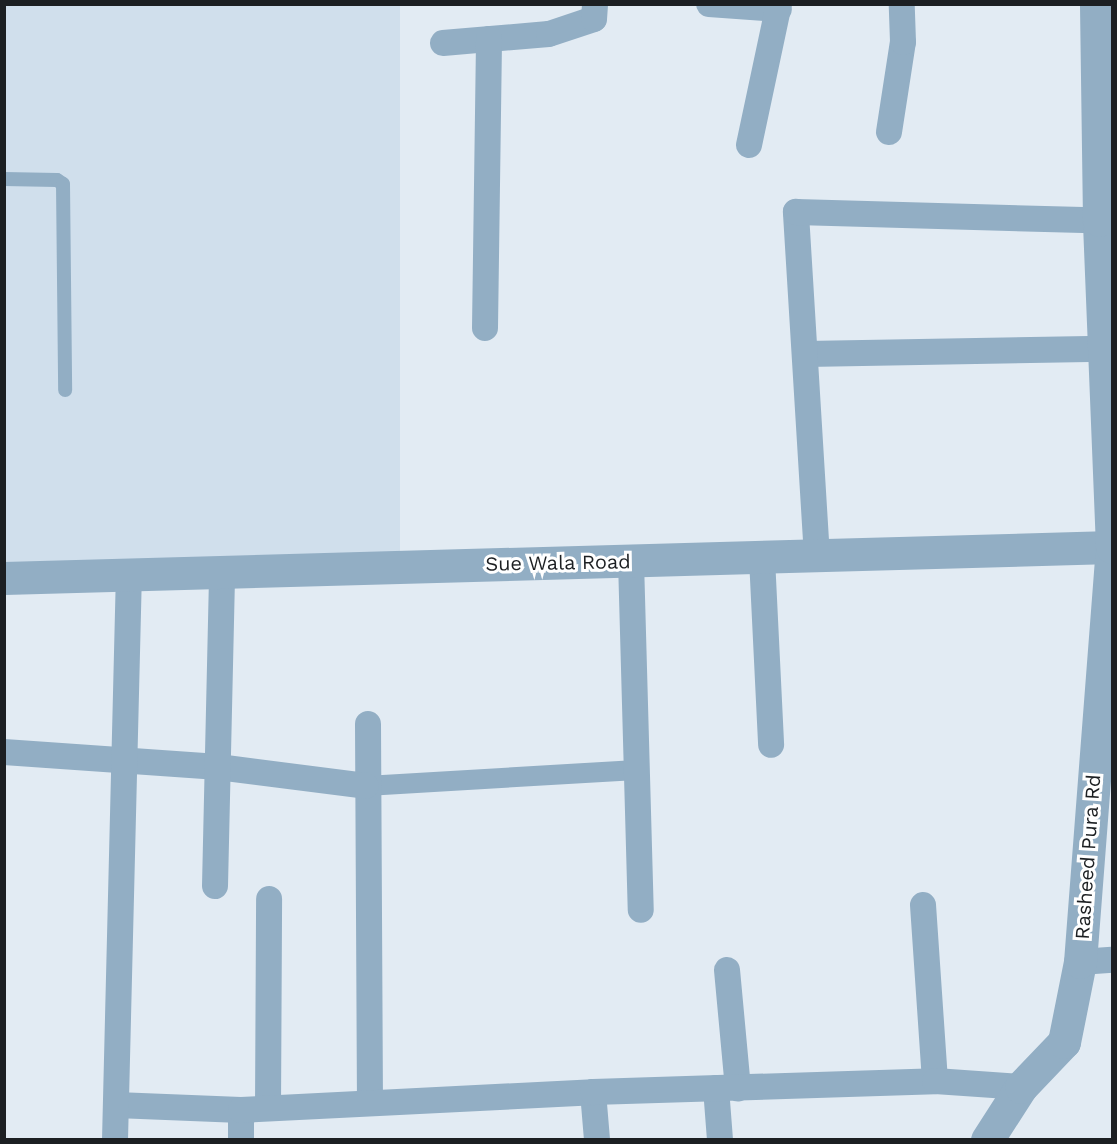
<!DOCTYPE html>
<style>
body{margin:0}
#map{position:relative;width:1117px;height:1144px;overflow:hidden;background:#e2ebf3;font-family:"Work Sans",sans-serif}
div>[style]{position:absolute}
.built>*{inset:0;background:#d0dfec;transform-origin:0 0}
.service>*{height:14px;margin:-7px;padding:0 7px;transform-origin:7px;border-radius:7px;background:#92aec4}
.pedestrian>*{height:20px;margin:-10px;padding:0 10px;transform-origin:10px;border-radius:10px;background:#92aec4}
.minor>*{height:26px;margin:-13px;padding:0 13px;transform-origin:13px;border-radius:13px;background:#92aec4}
.tertiary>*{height:33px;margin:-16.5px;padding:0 16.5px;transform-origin:16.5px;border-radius:16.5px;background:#92aec4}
span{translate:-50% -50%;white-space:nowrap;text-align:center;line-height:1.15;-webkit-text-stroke:6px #fff;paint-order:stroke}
.street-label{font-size:20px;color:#1c1f22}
.frame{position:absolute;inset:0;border:6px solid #1c1f22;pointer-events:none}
</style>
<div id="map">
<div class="built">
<div style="left:5px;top:5px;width:395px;height:578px"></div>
</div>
<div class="service">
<div style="left:4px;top:179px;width:53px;rotate:1.1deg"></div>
<div style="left:57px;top:180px;width:7px;rotate:34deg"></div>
<div style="left:63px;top:184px;width:206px;rotate:89.4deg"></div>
</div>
<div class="pedestrian">
<div style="left:366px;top:786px;width:271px;rotate:-3.4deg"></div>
</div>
<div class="minor">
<div style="left:709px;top:4px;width:70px;rotate:4.1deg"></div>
<div style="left:443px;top:43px;width:106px;rotate:-4.9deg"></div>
<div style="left:549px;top:34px;width:47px;rotate:-18.4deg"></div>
<div style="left:594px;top:19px;width:15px;rotate:-86deg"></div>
<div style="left:889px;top:132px;width:91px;rotate:-81.2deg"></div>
<div style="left:903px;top:42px;width:38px;rotate:-92deg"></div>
<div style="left:749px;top:145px;width:144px;rotate:-78deg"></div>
<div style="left:485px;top:328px;width:289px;rotate:-89.2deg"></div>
<div style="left:806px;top:354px;width:298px;rotate:-1deg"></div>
<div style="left:817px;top:557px;width:346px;rotate:-93.5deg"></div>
<div style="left:796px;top:212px;width:316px;rotate:1.6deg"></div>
<div style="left:762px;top:558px;width:187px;rotate:87.2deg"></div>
<div style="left:631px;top:561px;width:349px;rotate:88.4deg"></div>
<div style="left:368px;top:724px;width:378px;rotate:89.7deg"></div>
<div style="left:4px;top:752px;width:215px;rotate:4deg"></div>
<div style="left:218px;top:767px;width:149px;rotate:7.3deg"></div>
<div style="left:215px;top:886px;width:316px;rotate:-88.7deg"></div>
<div style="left:923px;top:905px;width:176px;rotate:86.1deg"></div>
<div style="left:1080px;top:962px;width:32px;rotate:-4deg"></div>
<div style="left:727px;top:970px;width:119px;rotate:84.7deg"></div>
<div style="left:716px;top:1088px;width:52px;rotate:85.6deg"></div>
<div style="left:593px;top:1092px;width:48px;rotate:85.2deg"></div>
<div style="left:116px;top:1105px;width:125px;rotate:2.3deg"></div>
<div style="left:268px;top:1108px;width:209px;rotate:-89.7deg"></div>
<div style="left:115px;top:1140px;width:568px;rotate:-88.59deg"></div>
<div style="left:241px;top:1140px;width:30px;rotate:-90deg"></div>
<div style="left:241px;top:1110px;width:352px;rotate:-2.9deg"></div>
<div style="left:593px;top:1092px;width:342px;rotate:-1.8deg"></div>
<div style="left:935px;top:1081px;width:86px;rotate:4deg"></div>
</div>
<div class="tertiary">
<div style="left:4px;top:578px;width:1108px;rotate:-1.6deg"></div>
<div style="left:987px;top:1140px;width:63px;rotate:-57.3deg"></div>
<div style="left:1021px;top:1087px;width:62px;rotate:-46.3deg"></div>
<div style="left:1064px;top:1042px;width:82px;rotate:-78.7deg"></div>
<div style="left:1080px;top:962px;width:416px;rotate:-85.6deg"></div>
<div style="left:1112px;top:547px;width:327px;rotate:-92.3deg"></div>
<div style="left:1099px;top:220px;width:216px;rotate:-90.8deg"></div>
</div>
<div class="street-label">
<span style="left:558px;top:563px;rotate:-1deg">Sue Wala Road</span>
<span style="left:1088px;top:857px;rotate:-86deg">Rasheed Pura Rd</span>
</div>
<div class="frame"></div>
</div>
